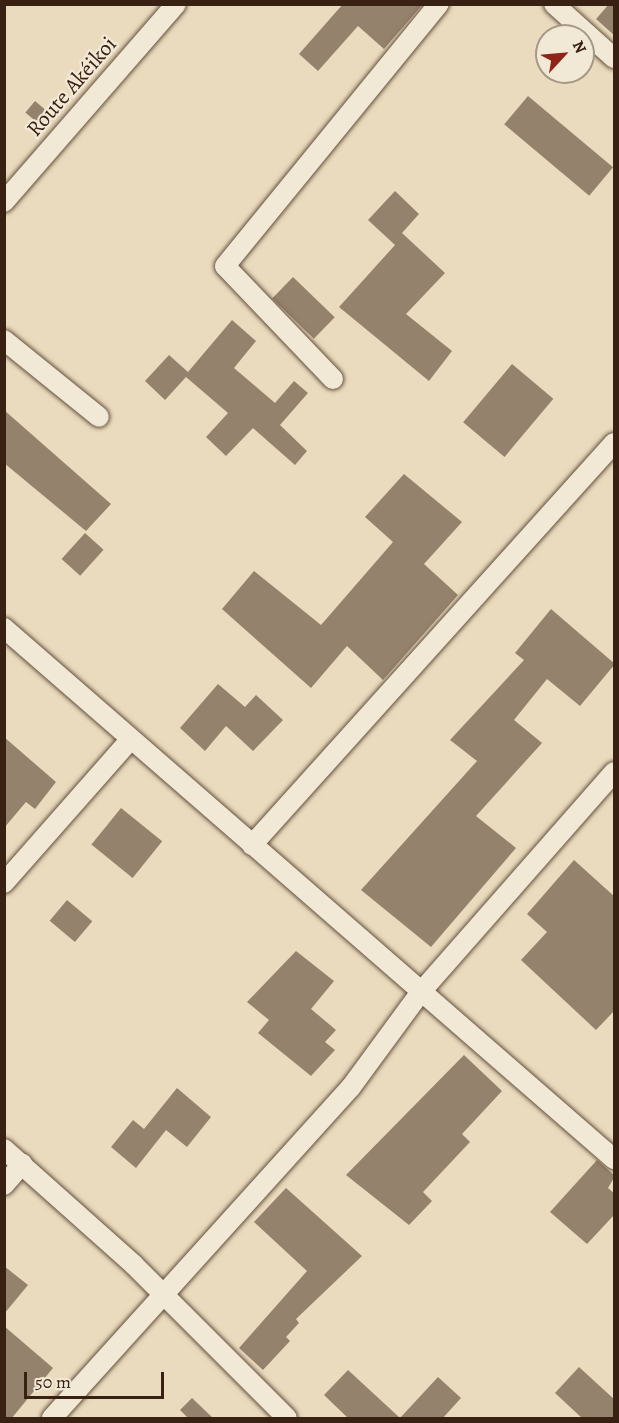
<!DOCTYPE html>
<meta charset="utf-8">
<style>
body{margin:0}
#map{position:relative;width:619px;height:1423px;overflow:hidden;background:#eadbbe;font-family:Alegreya,serif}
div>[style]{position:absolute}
.building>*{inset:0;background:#95826c;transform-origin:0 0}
.roads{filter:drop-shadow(0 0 2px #64503e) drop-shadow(0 0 2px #64503e)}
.minor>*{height:20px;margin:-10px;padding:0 10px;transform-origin:10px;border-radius:10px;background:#f1e8d5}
span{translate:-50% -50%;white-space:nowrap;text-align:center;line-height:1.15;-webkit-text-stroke:4.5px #f1e8d5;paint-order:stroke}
.street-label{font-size:22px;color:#382113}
.frame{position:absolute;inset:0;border:6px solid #382113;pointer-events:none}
.north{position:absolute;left:535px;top:24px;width:60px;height:60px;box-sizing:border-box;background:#f1e8d5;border:2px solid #a79887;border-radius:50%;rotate:64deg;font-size:16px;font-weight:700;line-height:24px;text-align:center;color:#382113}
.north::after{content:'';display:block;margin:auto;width:21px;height:27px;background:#8f2418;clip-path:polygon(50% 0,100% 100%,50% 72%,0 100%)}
.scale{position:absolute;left:24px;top:1372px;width:140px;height:27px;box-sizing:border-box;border:3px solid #382113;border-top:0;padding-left:8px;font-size:18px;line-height:21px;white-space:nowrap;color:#382113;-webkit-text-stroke:4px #f1e8d5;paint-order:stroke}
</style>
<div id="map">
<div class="building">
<div style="clip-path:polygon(343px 4px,423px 4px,384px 49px,358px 26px,318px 71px,299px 54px)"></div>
<div style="clip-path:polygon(609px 4px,615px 4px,615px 36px,596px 19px)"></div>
<div style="left:528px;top:96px;width:111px;height:37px;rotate:40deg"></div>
<div style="left:35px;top:101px;width:17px;height:15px;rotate:40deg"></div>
<div style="clip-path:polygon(395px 191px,419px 214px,402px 233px,445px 273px,406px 314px,452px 351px,429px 381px,339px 307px,395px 245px,368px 220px)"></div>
<div style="left:293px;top:277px;width:58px;height:30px;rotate:44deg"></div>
<div style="clip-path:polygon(232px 320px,256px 341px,234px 368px,275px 403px,294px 381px,308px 393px,280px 425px,307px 451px,295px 465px,253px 428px,226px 456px,206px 437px,228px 413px,186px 377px,165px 400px,145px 381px,169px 355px,188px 372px)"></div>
<div style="left:512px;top:364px;width:54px;height:76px;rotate:40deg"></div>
<div style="clip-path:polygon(4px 410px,111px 504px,86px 531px,4px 463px)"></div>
<div style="clip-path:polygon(404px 474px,462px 522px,424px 564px,458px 595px,383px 680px,347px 646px,311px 688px,222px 609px,254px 571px,321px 625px,393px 542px,365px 517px)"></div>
<div style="left:85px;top:533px;width:25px;height:35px;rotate:42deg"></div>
<div style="clip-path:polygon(551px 609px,615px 664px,580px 706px,547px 679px,514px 720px,542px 743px,476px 816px,516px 848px,431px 947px,361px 890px,477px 761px,450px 740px,524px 660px,515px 653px)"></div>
<div style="clip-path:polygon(218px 684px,245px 707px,256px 695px,283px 720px,253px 751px,226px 726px,205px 751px,180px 728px)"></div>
<div style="clip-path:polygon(4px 737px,56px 782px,35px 809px,26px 802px,4px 828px)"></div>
<div style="left:121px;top:808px;width:53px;height:47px;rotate:39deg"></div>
<div style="clip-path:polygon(574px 860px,615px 897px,615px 1010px,596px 1030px,521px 960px,547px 932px,527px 914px)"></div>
<div style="left:67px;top:900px;width:33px;height:27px;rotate:40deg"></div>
<div style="clip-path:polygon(296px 951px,334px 981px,311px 1009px,336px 1030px,325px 1042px,335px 1050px,311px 1076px,258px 1033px,269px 1020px,247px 1002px)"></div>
<div style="clip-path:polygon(464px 1055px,502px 1091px,462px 1134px,470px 1142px,423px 1192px,432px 1201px,409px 1225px,346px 1175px)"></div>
<div style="clip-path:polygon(177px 1088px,211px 1117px,187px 1147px,166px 1130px,136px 1168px,111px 1147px,133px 1120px,144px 1129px)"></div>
<div style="clip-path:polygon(597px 1160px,615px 1176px,608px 1188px,615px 1194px,615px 1214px,587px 1244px,550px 1212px)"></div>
<div style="clip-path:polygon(286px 1188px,362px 1256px,296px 1319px,299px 1323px,286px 1337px,290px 1341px,263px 1370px,239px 1348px,307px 1271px,254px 1222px)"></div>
<div style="clip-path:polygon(4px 1266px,28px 1285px,4px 1314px)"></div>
<div style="clip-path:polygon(4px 1326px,53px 1368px,11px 1419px,4px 1419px)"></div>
<div style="clip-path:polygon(579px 1367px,615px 1400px,615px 1419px,583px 1419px,555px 1393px)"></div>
<div style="clip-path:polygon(348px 1370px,400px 1418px,438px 1377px,461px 1398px,442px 1419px,349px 1419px,324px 1395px)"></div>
<div style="clip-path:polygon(192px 1398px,214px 1419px,189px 1419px,180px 1410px)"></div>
</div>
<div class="roads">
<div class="minor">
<div style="left:554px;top:4px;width:81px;rotate:42deg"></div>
<div style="left:4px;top:202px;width:262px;rotate:-49deg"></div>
<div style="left:4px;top:340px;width:122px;rotate:39deg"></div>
<div style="left:333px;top:379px;width:156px;rotate:-133.7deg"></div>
<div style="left:225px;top:266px;width:338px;rotate:-50.8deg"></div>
<div style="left:4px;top:628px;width:809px;rotate:41.04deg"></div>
<div style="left:252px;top:845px;width:541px;rotate:-48deg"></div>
<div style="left:4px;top:883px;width:192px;rotate:-48.6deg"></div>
<div style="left:4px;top:1149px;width:174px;rotate:41.7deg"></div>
<div style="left:134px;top:1265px;width:216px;rotate:45deg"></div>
<div style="left:4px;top:1185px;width:28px;rotate:-49deg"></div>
<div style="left:52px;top:1418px;width:446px;rotate:-47.9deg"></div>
<div style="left:351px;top:1087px;width:117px;rotate:-53.7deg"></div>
<div style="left:420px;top:993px;width:294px;rotate:-48.7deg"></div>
</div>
</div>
<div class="street-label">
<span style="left:72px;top:87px;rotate:-49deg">Route Akéikoi</span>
</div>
<div class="frame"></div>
<div class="north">N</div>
<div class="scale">50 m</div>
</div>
